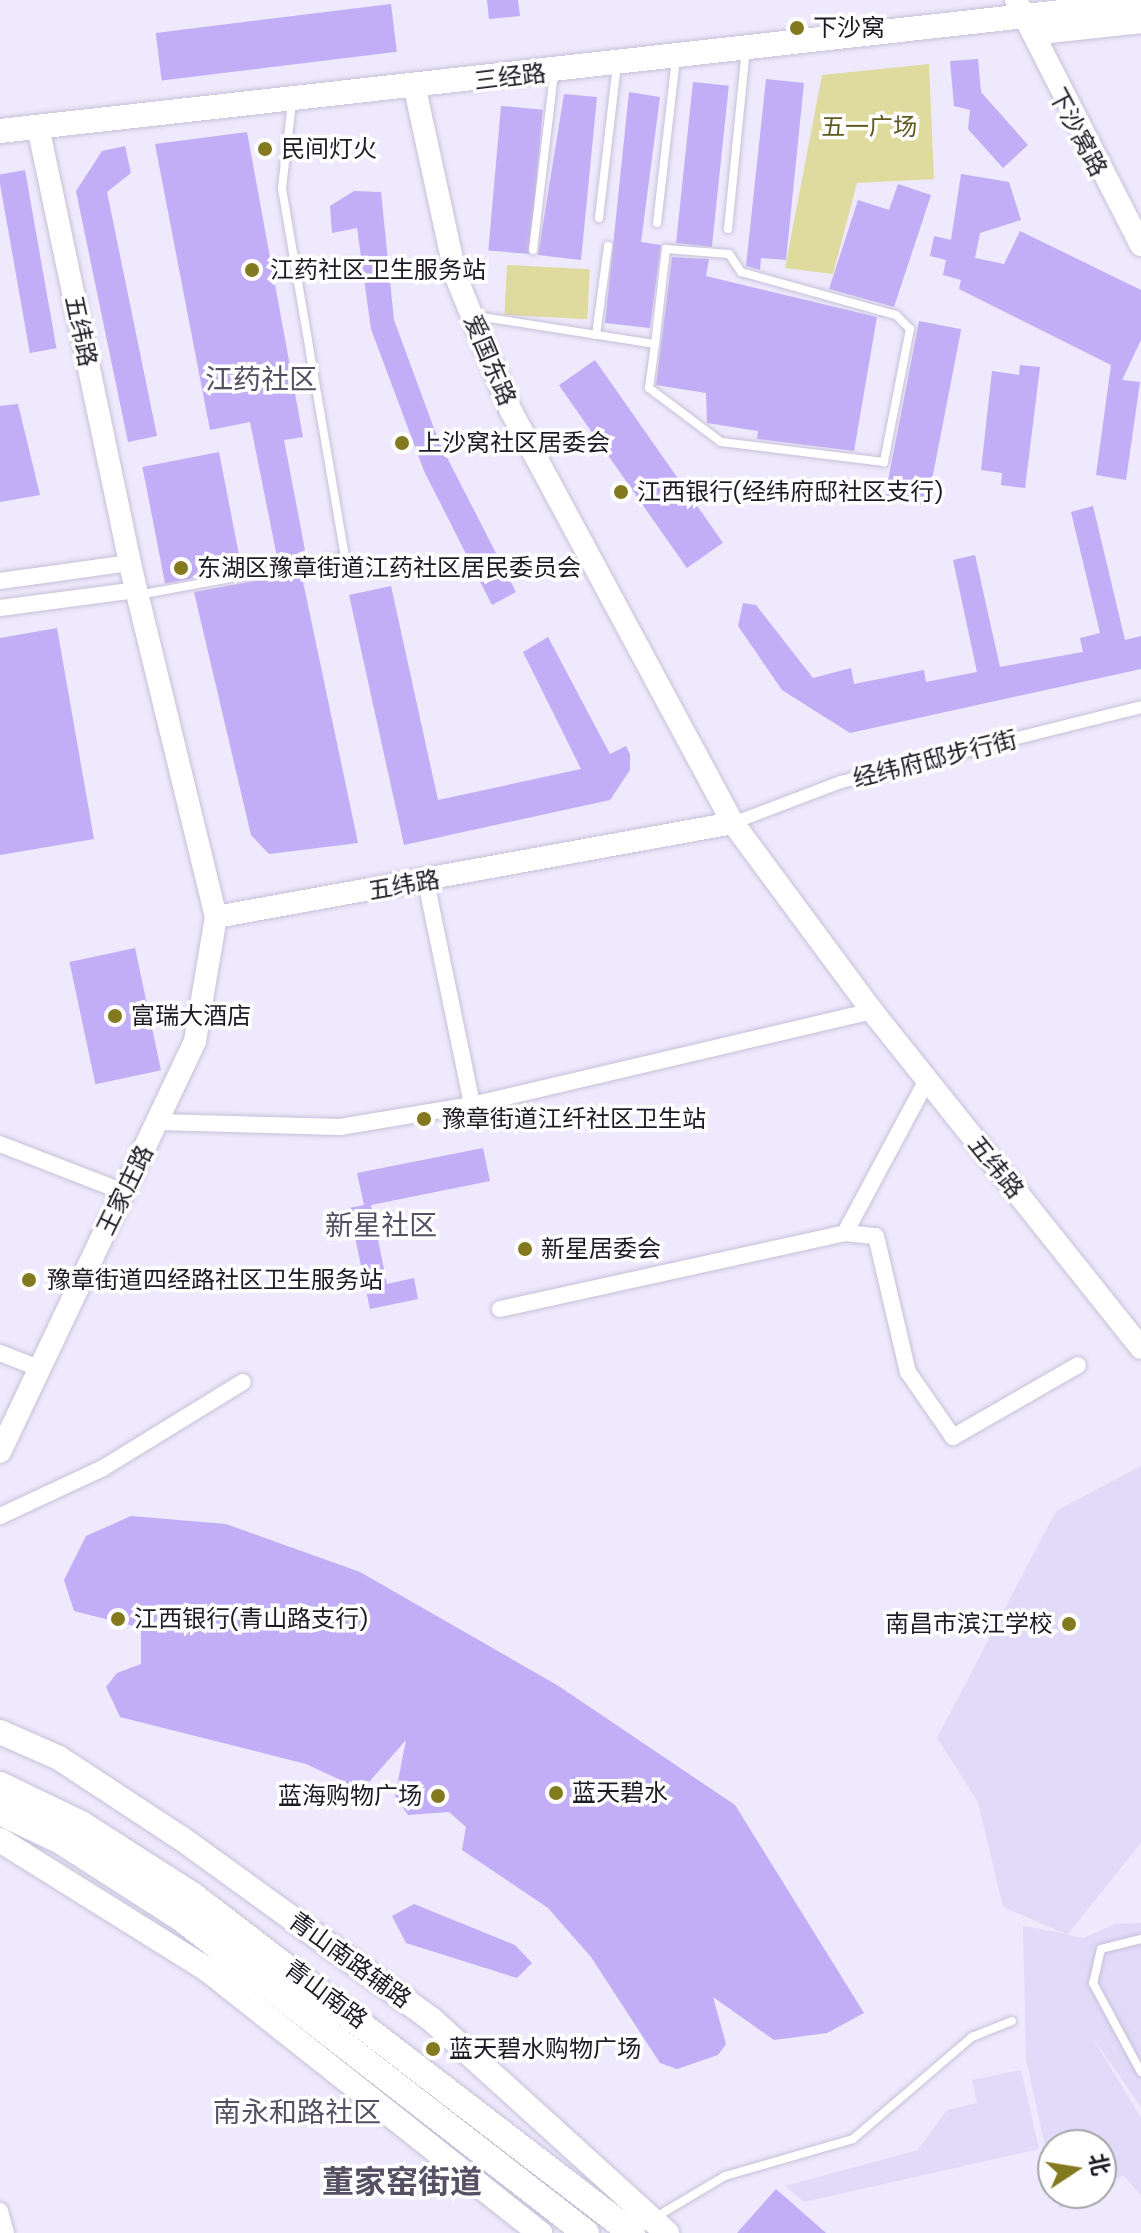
<!DOCTYPE html>
<meta charset="utf-8">
<style>
body{margin:0}
#map{position:relative;width:1141px;height:2233px;overflow:hidden;background:#eee9fc;font-family:"DM Sans","Noto Sans SC",sans-serif}
div>[style]{position:absolute}
.built>*{inset:0;background:#e2daf9}
.green>*{inset:0;background:#dfda9e;transform-origin:0 0}
.building>*{inset:0;background:#c2aef6;transform-origin:0 0}
.roads{filter:drop-shadow(0 0 2px #c7c1d8) drop-shadow(0 0 2px #c7c1d8)}
.service>*{height:8px;margin:-4px;padding:0 4px;transform-origin:4px;border-radius:4px;background:#fff}
.pedestrian>*{height:12px;margin:-6px;padding:0 6px;transform-origin:6px;border-radius:6px;background:#fff}
.minor>*{height:16px;margin:-8px;padding:0 8px;transform-origin:8px;border-radius:8px;background:#fff}
.tertiary>*{height:22px;margin:-11px;padding:0 11px;transform-origin:11px;border-radius:11px;background:#fff}
.secondary>*{height:24px;margin:-12px;padding:0 12px;transform-origin:12px;border-radius:12px;background:#fff}
.primary>*{height:26px;margin:-13px;padding:0 13px;transform-origin:13px;border-radius:13px;background:#fff}
.dots>*{width:22px;height:22px;translate:-50% -50%;box-sizing:border-box;border:4px solid #fff;border-radius:50%}
span{translate:-50% -50%;white-space:nowrap;text-align:center;line-height:1.15;-webkit-text-stroke:7px #fff;paint-order:stroke}
.poi-label{font-size:24px;color:#1e1b24}
.left{translate:0 -50%;text-align:left}
.right{translate:-100% -50%;text-align:right}
.street-label{font-size:24px;color:#1e1b24}
.park-label{font-size:24px;color:#5f5a1e}
.quarter-label{font-size:28px;color:#555063}
.district-label{font-size:32px;color:#555063;font-weight:700}
.north{position:absolute;left:1037px;top:2129px;width:80px;height:80px;box-sizing:border-box;background:#fff;border:2px solid #a5a4a7;border-radius:50%;rotate:78deg;font-size:22px;font-weight:700;line-height:32px;text-align:center;color:#1e1b24}
.north::after{content:'';display:block;margin:auto;width:28px;height:36px;background:#837a20;clip-path:polygon(50% 0,100% 100%,50% 72%,0 100%)}
</style>
<div id="map">
<div class="built">
<div style="clip-path:polygon(1141px 1466px,1141px 1843px,1067px 1935px,1084px 1938px,1115px 1924px,1141px 1923px,1141px 2107px,1091px 2035px,1141px 2118px,1141px 2195px,1123px 2175px,1101px 2187px,1101px 2145px,1053px 2145px,1053px 2182px,1026px 2059px,1023px 1926px,1066px 1934px,1003px 1907px,978px 1802px,937px 1738px,1056px 1511px)"></div>
<div style="clip-path:polygon(1021px 2070px,1039px 2149px,804px 2202px,785px 2186px,918px 2150px,947px 2110px,977px 2103px,972px 2080px)"></div>
<div style="clip-path:polygon(1056px 2193px,1089px 2193px,1059px 2209px)"></div>
</div>
<div class="green">
<div style="clip-path:polygon(929px 64px,934px 179px,857px 183px,833px 274px,785px 268px,822px 75px)"></div>
<div style="left:507px;top:265px;width:83px;height:50px;rotate:3deg"></div>
</div>
<div class="building">
<div style="clip-path:polygon(487px 0,518px 0,520px 16px,489px 19px)"></div>
<div style="left:391px;top:4px;width:48px;height:237px;rotate:83deg"></div>
<div style="clip-path:polygon(978px 59px,981px 92px,1028px 145px,1003px 168px,968px 129px,970px 110px,954px 106px,950px 61px)"></div>
<div style="clip-path:polygon(766px 79px,804px 83px,786px 260px,761px 258px,760px 270px,746px 266px)"></div>
<div style="left:693px;top:82px;width:36px;height:162px;rotate:6deg"></div>
<div style="clip-path:polygon(629px 92px,660px 97px,641px 242px,661px 245px,650px 328px,605px 323px)"></div>
<div style="clip-path:polygon(564px 94px,597px 97px,581px 260px,538px 255px)"></div>
<div style="left:501px;top:106px;width:42px;height:145px;rotate:5deg"></div>
<div style="clip-path:polygon(247px 132px,303px 437px,284px 440px,305px 550px,278px 562px,250px 422px,210px 430px,155px 144px)"></div>
<div style="clip-path:polygon(125px 146px,131px 173px,107px 192px,157px 436px,128px 442px,76px 191px,102px 151px)"></div>
<div style="left:25px;top:170px;width:181px;height:27px;rotate:80deg"></div>
<div style="clip-path:polygon(961px 174px,1009px 182px,1021px 220px,980px 233px,975px 258px,1004px 264px,1020px 231px,1141px 290px,1141px 340px,1122px 380px,1140px 382px,1126px 480px,1096px 475px,1111px 365px,959px 289px,961px 280px,943px 275px,946px 260px,930px 256px,934px 236px,951px 240px)"></div>
<div style="clip-path:polygon(898px 184px,931px 195px,894px 307px,829px 289px,858px 200px,889px 210px)"></div>
<div style="clip-path:polygon(354px 191px,381px 192px,394px 320px,439px 442px,516px 592px,492px 605px,424px 471px,371px 329px,357px 228px,332px 233px,330px 206px)"></div>
<div style="clip-path:polygon(672px 257px,709px 259px,706px 276px,877px 317px,854px 451px,757px 439px,758px 431px,707px 423px,706px 393px,656px 385px)"></div>
<div style="left:919px;top:321px;width:43px;height:180px;rotate:11deg"></div>
<div style="left:595px;top:360px;width:223px;height:44px;rotate:55deg"></div>
<div style="clip-path:polygon(1020px 365px,1040px 367px,1025px 488px,1001px 485px,1002px 473px,981px 470px,992px 371px,1019px 375px)"></div>
<div style="clip-path:polygon(18px 404px,40px 495px,0 502px,0 406px)"></div>
<div style="left:219px;top:452px;width:119px;height:78px;rotate:79deg"></div>
<div style="clip-path:polygon(1093px 506px,1125px 640px,1141px 636px,1141px 669px,850px 733px,782px 690px,738px 626px,743px 603px,756px 605px,813px 678px,851px 668px,854px 684px,924px 670px,926px 682px,977px 672px,953px 560px,975px 555px,1000px 667px,1083px 652px,1080px 638px,1100px 633px,1071px 512px)"></div>
<div style="clip-path:polygon(301px 572px,358px 843px,269px 854px,251px 835px,194px 592px)"></div>
<div style="clip-path:polygon(391px 586px,438px 800px,581px 769px,523px 652px,548px 637px,610px 754px,626px 746px,630px 754px,630px 770px,610px 800px,404px 845px,349px 595px)"></div>
<div style="clip-path:polygon(57px 628px,94px 839px,0 855px,0 638px)"></div>
<div style="left:135px;top:948px;width:125px;height:67px;rotate:78deg"></div>
<div style="clip-path:polygon(483px 1148px,490px 1181px,371px 1205px,387px 1284px,414px 1278px,418px 1299px,370px 1309px,349px 1208px,364px 1205px,357px 1173px)"></div>
<div style="clip-path:polygon(131px 1516px,226px 1524px,360px 1572px,557px 1685px,735px 1805px,864px 2013px,827px 2033px,774px 2040px,713px 1997px,726px 2044px,718px 2055px,677px 2069px,660px 2063px,591px 1957px,548px 1908px,462px 1850px,466px 1827px,449px 1812px,408px 1815px,395px 1796px,406px 1740px,362px 1790px,306px 1764px,120px 1717px,106px 1687px,117px 1673px,141px 1664px,141px 1628px,74px 1611px,64px 1580px,86px 1536px)"></div>
<div style="clip-path:polygon(414px 1904px,515px 1945px,532px 1963px,517px 1978px,406px 1943px,392px 1916px)"></div>
<div style="clip-path:polygon(776px 2189px,826px 2233px,737px 2233px)"></div>
</div>
<div class="roads">
<div class="service">
<div style="left:599px;top:218px;width:154px;rotate:-83.3deg"></div>
<div style="left:657px;top:223px;width:166px;rotate:-83.4deg"></div>
<div style="left:728px;top:229px;width:180px;rotate:-84.3deg"></div>
<div style="left:533px;top:250px;width:178px;rotate:-83.2deg"></div>
<div style="left:476px;top:316px;width:181px;rotate:8.9deg"></div>
<div style="left:655px;top:344px;width:96px;rotate:-83.4deg"></div>
<div style="left:666px;top:249px;width:63px;rotate:4.5deg"></div>
<div style="left:729px;top:254px;width:22px;rotate:56deg"></div>
<div style="left:741px;top:272px;width:161px;rotate:15.5deg"></div>
<div style="left:896px;top:315px;width:20px;rotate:45deg"></div>
<div style="left:910px;top:329px;width:136px;rotate:101.1deg"></div>
<div style="left:884px;top:462px;width:164px;rotate:-173deg"></div>
<div style="left:721px;top:442px;width:90px;rotate:-143.1deg"></div>
<div style="left:649px;top:388px;width:44px;rotate:-82.2deg"></div>
<div style="left:596px;top:335px;width:90px;rotate:-82.3deg"></div>
<div style="left:138px;top:595px;width:210px;rotate:-10.4deg"></div>
<div style="left:345px;top:557px;width:374px;rotate:-99.7deg"></div>
<div style="left:282px;top:188px;width:86px;rotate:-83.3deg"></div>
<div style="left:1141px;top:1939px;width:41px;rotate:166deg"></div>
<div style="left:1101px;top:1949px;width:35px;rotate:103deg"></div>
<div style="left:1093px;top:1983px;width:101px;rotate:61.7deg"></div>
<div style="left:656px;top:2217px;width:80px;rotate:-30.7deg"></div>
<div style="left:725px;top:2176px;width:133px;rotate:-16.1deg"></div>
<div style="left:853px;top:2139px;width:157px;rotate:-40.6deg"></div>
<div style="left:972px;top:2037px;width:43px;rotate:-21.8deg"></div>
</div>
<div class="pedestrian">
<div style="left:733px;top:823px;width:116px;rotate:-20.8deg"></div>
<div style="left:841px;top:782px;width:309px;rotate:-14deg"></div>
</div>
<div class="minor">
<div style="left:0;top:581px;width:131px;rotate:-7.9deg"></div>
<div style="left:0;top:608px;width:137px;rotate:-7.5deg"></div>
<div style="left:426px;top:882px;width:228px;rotate:78.3deg"></div>
<div style="left:158px;top:1122px;width:182px;rotate:1.6deg"></div>
<div style="left:340px;top:1127px;width:134px;rotate:-9.5deg"></div>
<div style="left:472px;top:1105px;width:411px;rotate:-13.2deg"></div>
<div style="left:0;top:1144px;width:133px;rotate:21.2deg"></div>
<div style="left:845px;top:1233px;width:31px;rotate:6deg"></div>
<div style="left:876px;top:1236px;width:140px;rotate:76.8deg"></div>
<div style="left:908px;top:1372px;width:79px;rotate:55.3deg"></div>
<div style="left:953px;top:1437px;width:144px;rotate:-29.9deg"></div>
<div style="left:500px;top:1309px;width:353px;rotate:-12.4deg"></div>
<div style="left:845px;top:1233px;width:174px;rotate:-61.8deg"></div>
<div style="left:0;top:1353px;width:41px;rotate:21.5deg"></div>
<div style="left:0;top:1516px;width:114px;rotate:-25deg"></div>
<div style="left:103px;top:1468px;width:164px;rotate:-31.6deg"></div>
<div style="left:0;top:2211px;width:23px;rotate:75deg"></div>
</div>
<div class="tertiary">
<div style="left:1016px;top:0;width:275px;rotate:63deg"></div>
<div style="left:415px;top:89px;width:192px;rotate:77.7deg"></div>
<div style="left:456px;top:277px;width:145px;rotate:67.7deg"></div>
<div style="left:511px;top:411px;width:468px;rotate:61.7deg"></div>
<div style="left:733px;top:823px;width:234px;rotate:53.5deg"></div>
<div style="left:872px;top:1011px;width:431px;rotate:51.4deg"></div>
<div style="left:216px;top:917px;width:525px;rotate:-10.3deg"></div>
<div style="left:0;top:1452px;width:455px;rotate:-64.6deg"></div>
<div style="left:195px;top:1041px;width:126px;rotate:-80.4deg"></div>
<div style="left:216px;top:917px;width:364px;rotate:-103.7deg"></div>
<div style="left:130px;top:563px;width:445px;rotate:-101.9deg"></div>
</div>
<div class="secondary">
<div style="left:1019px;top:16px;width:34px;rotate:27deg"></div>
<div style="left:1049px;top:31px;width:93px;rotate:-6.2deg"></div>
<div style="left:0;top:131px;width:1148px;rotate:-6.4deg"></div>
<div style="left:0;top:1732px;width:64px;rotate:23.8deg"></div>
<div style="left:59px;top:1758px;width:146px;rotate:33.3deg"></div>
<div style="left:181px;top:1838px;width:309px;rotate:35.9deg"></div>
<div style="left:431px;top:2019px;width:319px;rotate:42.2deg"></div>
<div style="left:0;top:1840px;width:245px;rotate:32deg"></div>
<div style="left:208px;top:1970px;width:424px;rotate:38.4deg"></div>
</div>
<div class="primary">
<div style="left:0;top:1785px;width:90px;rotate:25.7deg"></div>
<div style="left:81px;top:1824px;width:132px;rotate:32.6deg"></div>
<div style="left:192px;top:1895px;width:555px;rotate:37.53deg"></div>
<div style="left:0;top:1812px;width:68px;rotate:25.4deg"></div>
<div style="left:61px;top:1841px;width:143px;rotate:32.7deg"></div>
<div style="left:181px;top:1918px;width:513px;rotate:37.87deg"></div>
</div>
</div>
<div class="dots">
<div style="left:797px;top:28px;background:#837a20"></div>
<div style="left:265px;top:149px;background:#837a20"></div>
<div style="left:252px;top:270px;background:#837a20"></div>
<div style="left:402px;top:443px;background:#837a20"></div>
<div style="left:621px;top:492px;background:#837a20"></div>
<div style="left:181px;top:568px;background:#837a20"></div>
<div style="left:115px;top:1016px;background:#837a20"></div>
<div style="left:424px;top:1119px;background:#837a20"></div>
<div style="left:525px;top:1249px;background:#837a20"></div>
<div style="left:29px;top:1280px;background:#837a20"></div>
<div style="left:118px;top:1619px;background:#837a20"></div>
<div style="left:1069px;top:1624px;background:#837a20"></div>
<div style="left:556px;top:1793px;background:#837a20"></div>
<div style="left:438px;top:1796px;background:#837a20"></div>
<div style="left:433px;top:2049px;background:#837a20"></div>
</div>
<div class="poi-label">
<span class="left" style="left:813px;top:28px">下沙窝</span>
<span class="left" style="left:281px;top:149px">民间灯火</span>
<span class="left" style="left:270px;top:270px">江药社区卫生服务站</span>
<span class="left" style="left:418px;top:443px">上沙窝社区居委会</span>
<span class="left" style="left:637px;top:492px">江西银行(经纬府邸社区支行)</span>
<span class="left" style="left:197px;top:568px">东湖区豫章街道江药社区居民委员会</span>
<span class="left" style="left:131px;top:1016px">富瑞大酒店</span>
<span class="left" style="left:442px;top:1119px">豫章街道江纤社区卫生站</span>
<span class="left" style="left:541px;top:1249px">新星居委会</span>
<span class="left" style="left:47px;top:1280px">豫章街道四经路社区卫生服务站</span>
<span class="left" style="left:134px;top:1619px">江西银行(青山路支行)</span>
<span class="right" style="left:1053px;top:1624px">南昌市滨江学校</span>
<span class="left" style="left:572px;top:1793px">蓝天碧水</span>
<span class="right" style="left:422px;top:1796px">蓝海购物广场</span>
<span class="left" style="left:449px;top:2049px">蓝天碧水购物广场</span>
</div>
<div class="street-label">
<span style="left:510px;top:77px;rotate:-7deg">三经路</span>
<span style="left:1078px;top:132px;rotate:62deg">下沙窝路</span>
<span style="left:81px;top:331px;rotate:78deg">五纬路</span>
<span style="left:490px;top:360px;rotate:67deg">爱国东路</span>
<span style="left:935px;top:759px;rotate:-14deg">经纬府邸步行街</span>
<span style="left:404px;top:885px;rotate:-10deg">五纬路</span>
<span style="left:996px;top:1167px;rotate:51deg">五纬路</span>
<span style="left:125px;top:1190px;rotate:-64deg">王家庄路</span>
<span style="left:350px;top:1960px;rotate:36deg">青山南路辅路</span>
<span style="left:326px;top:1994px;rotate:37deg">青山南路</span>
</div>
<div class="park-label">
<span style="left:869px;top:127px">五一广场</span>
</div>
<div class="quarter-label">
<span style="left:261px;top:380px">江药社区</span>
<span style="left:381px;top:1226px">新星社区</span>
<span style="left:297px;top:2113px">南永和路社区</span>
</div>
<div class="district-label">
<span style="left:402px;top:2182px">董家窑街道</span>
</div>
<div class="north">北</div>
</div>
